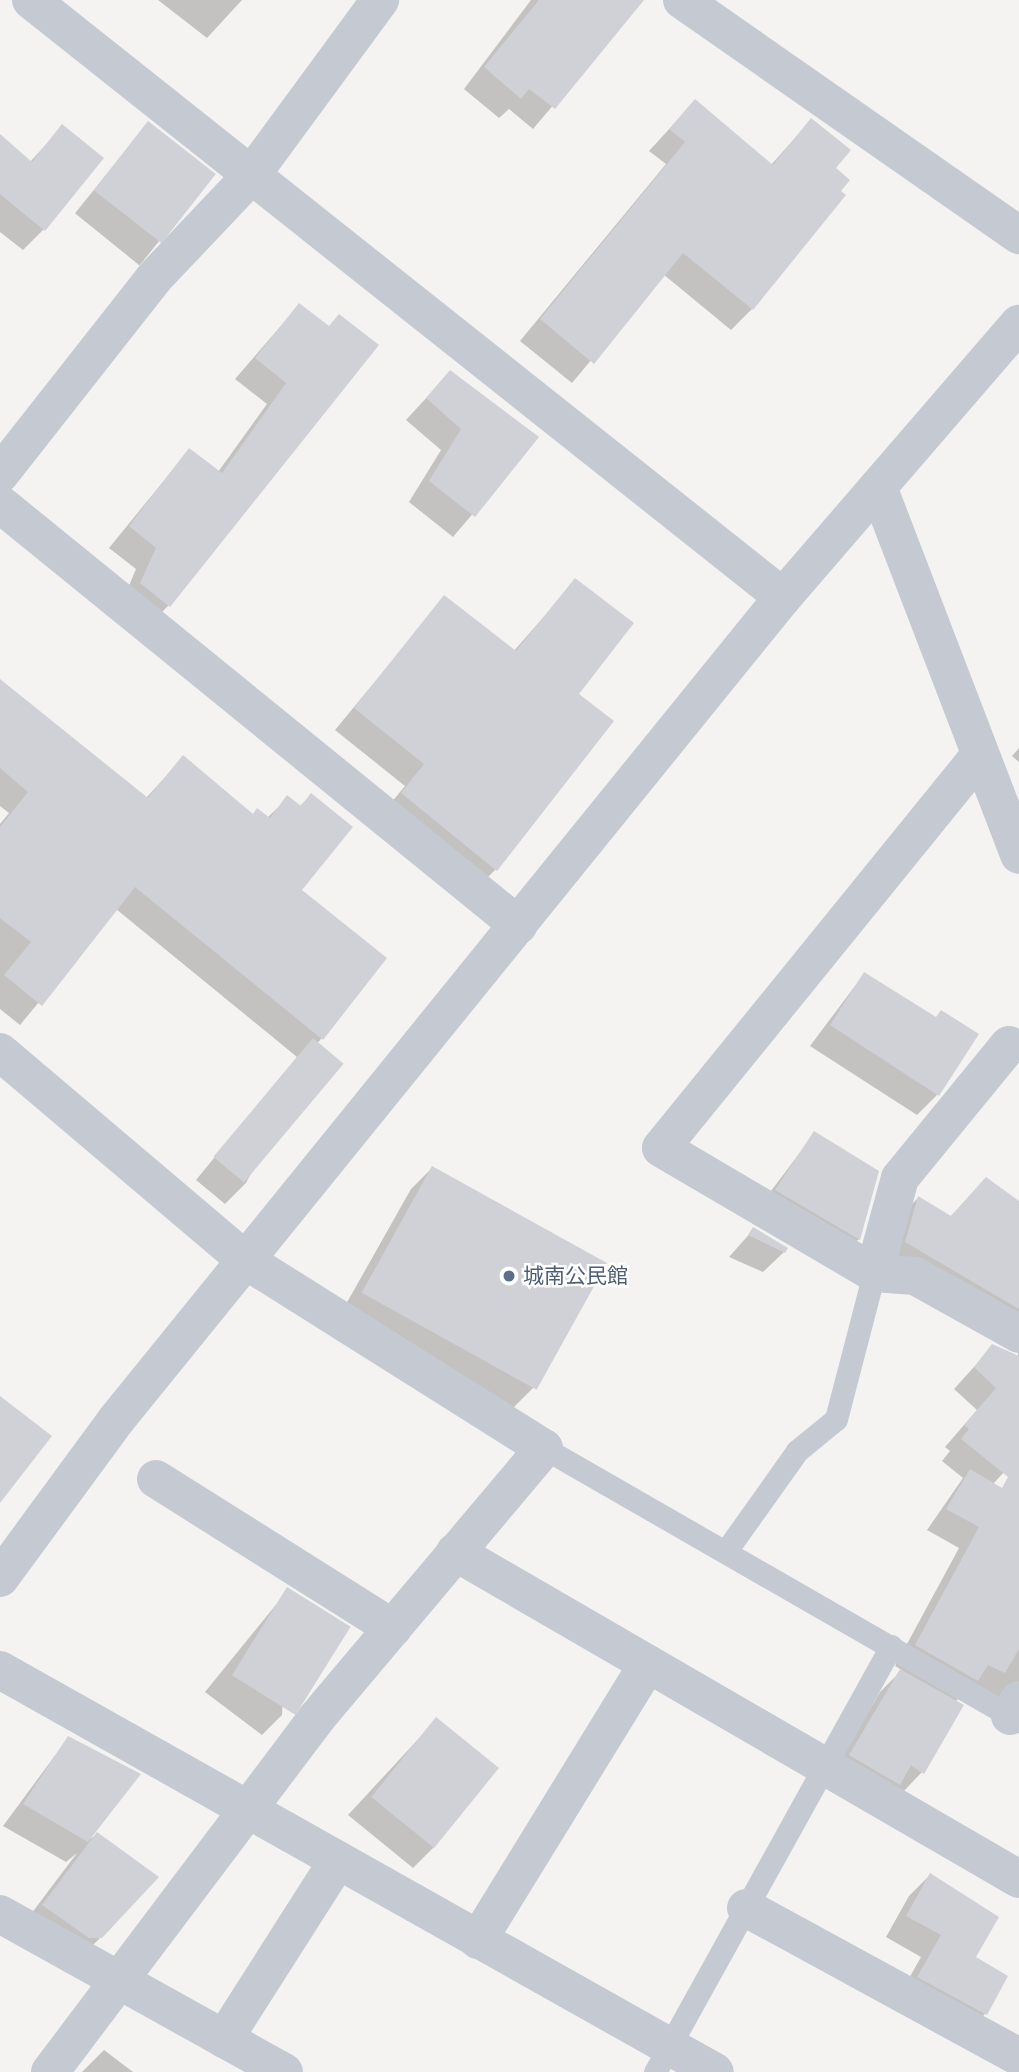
<!DOCTYPE html>
<meta charset="utf-8">
<style>
body{margin:0}
#map{position:relative;width:1019px;height:2072px;overflow:hidden;background:#f4f3f2;font-family:Cabin,"Noto Sans JP",sans-serif}
div>[style]{position:absolute}
.shadow>*{inset:0;background:#0003;transform-origin:0 0}
.building>*{inset:0;background:#d0d1d6;transform-origin:0 0}
.service>*{height:23px;margin:-11.5px;padding:0 11.5px;transform-origin:11.5px;border-radius:11.5px;background:#c5cad2}
.minor>*{height:38px;margin:-19px;padding:0 19px;transform-origin:19px;border-radius:19px;background:#c5cad2}
.tertiary>*{height:38px;margin:-19px;padding:0 19px;transform-origin:19px;border-radius:19px;background:#c5cad2}
.dots>*{width:19px;height:19px;translate:-50% -50%;box-sizing:border-box;border:4px solid #fff;border-radius:50%}
span{translate:-50% -50%;white-space:nowrap;text-align:center;line-height:1.15;-webkit-text-stroke:5px #fff;paint-order:stroke}
.service-label{font-size:21px;color:#4e5e75}
.left{translate:0 -50%;text-align:left}
</style>
<div id="map">
<div class="shadow">
<div style="clip-path:polygon(158px 0,242px 0,207px 38px)"></div>
<div style="clip-path:polygon(531px 0,642px 0,533px 129px,509px 109px,499px 118px,464px 89px)"></div>
<div style="clip-path:polygon(695px 101px,771px 165px,811px 120px,833px 168px,752px 309px,731px 330px,663px 274px,572px 383px,520px 341px,666px 164px,649px 151px)"></div>
<div style="left:148px;top:123px;width:83px;height:116px;rotate:39deg"></div>
<div style="clip-path:polygon(62px 127px,44px 229px,23px 250px,0 232px,0 164px,30px 162px)"></div>
<div style="clip-path:polygon(299px 305px,328px 328px,169px 605px,148px 626px,121px 605px,136px 569px,109px 548px,189px 450px,218px 472px,267px 404px,235px 379px)"></div>
<div style="clip-path:polygon(450px 372px,537px 438px,453px 537px,409px 502px,441px 450px,406px 420px)"></div>
<div style="clip-path:polygon(576px 580px,577px 694px,496px 869px,475px 890px,381px 815px,405px 786px,335px 730px,445px 597px,513px 652px)"></div>
<div style="clip-path:polygon(0 682px,146px 798px,183px 758px,252px 816px,267px 818px,288px 798px,299px 807px,311px 795px,300px 890px,385px 958px,317px 1044px,246px 1183px,225px 1204px,196px 1180px,297px 1057px,116px 909px,20px 1025px,0 1009px,0 824px,9px 813px,0 806px)"></div>
<div style="clip-path:polygon(1019px 748px,1019px 762px,1012px 756px)"></div>
<div style="clip-path:polygon(864px 974px,938px 1094px,917px 1115px,810px 1046px)"></div>
<div style="clip-path:polygon(814px 1134px,859px 1239px,838px 1259px,756px 1211px)"></div>
<div style="clip-path:polygon(432px 1168px,534px 1387px,513px 1408px,341px 1313px,411px 1189px)"></div>
<div style="clip-path:polygon(986px 1179px,1019px 1203px,1019px 1456px,993px 1484px,1019px 1499px,1019px 1722px,970px 1687px,955px 1702px,922px 1772px,902px 1793px,830px 1777px,880px 1692px,902px 1670px,895px 1666px,959px 1548px,927px 1530px,963px 1478px,942px 1461px,950px 1451px,945px 1447px,977px 1410px,954px 1389px,993px 1346px,1018px 1357px,1018px 1344px,885px 1263px,897px 1219px,918px 1198px,950px 1217px)"></div>
<div style="clip-path:polygon(753px 1230px,784px 1252px,763px 1272px,729px 1257px)"></div>
<div style="clip-path:polygon(288px 1590px,282px 1715px,262px 1735px,205px 1692px)"></div>
<div style="clip-path:polygon(436px 1720px,434px 1847px,413px 1868px,348px 1815px)"></div>
<div style="clip-path:polygon(68px 1738px,138px 1775px,86px 1842px,97px 1834px,101px 1937px,80px 1958px,22px 1926px,77px 1853px,66px 1862px,3px 1826px)"></div>
<div style="clip-path:polygon(930px 1875px,974px 1958px,985px 2014px,965px 2034px,898px 1998px,921px 1957px,886px 1937px,909px 1896px)"></div>
<div style="clip-path:polygon(104px 2050px,133px 2072px,82px 2072px)"></div>
</div>
<div class="building">
<div style="clip-path:polygon(539px 0,644px 0,555px 109px,529px 89px,521px 99px,484px 67px)"></div>
<div style="clip-path:polygon(695px 99px,773px 165px,811px 118px,851px 150px,836px 168px,850px 180px,841px 191px,846px 195px,753px 310px,683px 253px,594px 364px,540px 319px,685px 142px,669px 129px)"></div>
<div style="left:148px;top:121px;width:86px;height:88px;rotate:38deg"></div>
<div style="clip-path:polygon(62px 124px,104px 158px,45px 231px,0 194px,0 134px,32px 162px)"></div>
<div style="clip-path:polygon(299px 303px,329px 326px,339px 314px,379px 345px,170px 607px,140px 583px,156px 548px,129px 526px,189px 448px,222px 473px,286px 383px,255px 358px)"></div>
<div style="clip-path:polygon(450px 370px,539px 437px,475px 517px,429px 481px,461px 429px,426px 398px)"></div>
<div style="clip-path:polygon(575px 578px,634px 623px,579px 694px,614px 721px,497px 871px,401px 793px,424px 764px,354px 708px,444px 595px,516px 651px)"></div>
<div style="clip-path:polygon(0 679px,148px 798px,183px 755px,253px 814px,257px 808px,270px 818px,287px 795px,301px 806px,311px 793px,353px 827px,302px 890px,387px 958px,323px 1040px,135px 887px,42px 1006px,4px 975px,31px 942px,0 918px,0 827px,28px 792px,0 768px)"></div>
<div style="clip-path:polygon(864px 972px,936px 1017px,941px 1010px,979px 1034px,939px 1096px,830px 1025px)"></div>
<div style="left:313px;top:1038px;width:40px;height:155px;rotate:40deg"></div>
<div style="clip-path:polygon(814px 1131px,879px 1171px,860px 1240px,775px 1190px)"></div>
<div style="left:432px;top:1166px;width:200px;height:145px;rotate:29deg"></div>
<div style="clip-path:polygon(986px 1177px,1019px 1201px,1019px 1309px,905px 1242px,918px 1196px,951px 1216px)"></div>
<div style="clip-path:polygon(753px 1227px,788px 1248px,785px 1253px,748px 1235px)"></div>
<div style="clip-path:polygon(992px 1344px,1019px 1356px,1019px 1649px,1005px 1673px,988px 1665px,978px 1681px,915px 1645px,979px 1527px,946px 1509px,970px 1469px,1002px 1488px,1008px 1477px,961px 1439px,969px 1429px,964px 1425px,996px 1388px,974px 1367px)"></div>
<div style="clip-path:polygon(0 1396px,52px 1436px,0 1503px)"></div>
<div style="left:287px;top:1587px;width:75px;height:104px;rotate:32deg"></div>
<div style="clip-path:polygon(900px 1669px,964px 1705px,924px 1774px,911px 1765px,900px 1785px,849px 1755px)"></div>
<div style="left:436px;top:1717px;width:81px;height:103px;rotate:39deg"></div>
<div style="clip-path:polygon(68px 1736px,141px 1774px,88px 1842px,23px 1804px)"></div>
<div style="clip-path:polygon(97px 1832px,159px 1877px,102px 1938px,89px 1938px,42px 1905px)"></div>
<div style="clip-path:polygon(930px 1873px,999px 1917px,976px 1957px,1008px 1976px,987px 2015px,917px 1977px,941px 1935px,906px 1916px)"></div>
</div>
<div class="service">
<div style="left:544px;top:1448px;width:548px;rotate:29.89deg"></div>
<div style="left:726px;top:1551px;width:123px;rotate:-54.6deg"></div>
<div style="left:797px;top:1451px;width:50px;rotate:-39.4deg"></div>
<div style="left:836px;top:1419px;width:151px;rotate:-75.4deg"></div>
<div style="left:655px;top:2072px;width:487px;rotate:-61deg"></div>
</div>
<div class="minor">
<div style="left:31px;top:0;width:960px;rotate:38.45deg"></div>
<div style="left:682px;top:0;width:411px;rotate:34.9deg"></div>
<div style="left:0;top:474px;width:249px;rotate:-51.8deg"></div>
<div style="left:154px;top:278px;width:139px;rotate:-46.5deg"></div>
<div style="left:250px;top:177px;width:220px;rotate:-53.7deg"></div>
<div style="left:878px;top:487px;width:394px;rotate:69deg"></div>
<div style="left:0;top:504px;width:668px;rotate:39.1deg"></div>
<div style="left:980px;top:755px;width:506px;rotate:129.07deg"></div>
<div style="left:661px;top:1148px;width:247px;rotate:30.4deg"></div>
<div style="left:874px;top:1273px;width:41px;rotate:4.2deg"></div>
<div style="left:915px;top:1276px;width:119px;rotate:29.1deg"></div>
<div style="left:0;top:1052px;width:321px;rotate:40.3deg"></div>
<div style="left:245px;top:1260px;width:353px;rotate:32.2deg"></div>
<div style="left:544px;top:1448px;width:354px;rotate:130.1deg"></div>
<div style="left:316px;top:1719px;width:442px;rotate:127deg"></div>
<div style="left:874px;top:1273px;width:98px;rotate:-74.7deg"></div>
<div style="left:900px;top:1178px;width:172px;rotate:-50.7deg"></div>
<div style="left:156px;top:1479px;width:280px;rotate:32.2deg"></div>
<div style="left:455px;top:1552px;width:652px;rotate:30.1deg"></div>
<div style="left:0;top:1670px;width:820px;rotate:29.35deg"></div>
<div style="left:1010px;top:1716px;width:18px;rotate:-61deg"></div>
<div style="left:746px;top:1908px;width:311px;rotate:28.6deg"></div>
<div style="left:0;top:1914px;width:325px;rotate:29.1deg"></div>
<div style="left:478px;top:1940px;width:324px;rotate:-58.4deg"></div>
<div style="left:224px;top:2039px;width:212px;rotate:-57.5deg"></div>
</div>
<div class="tertiary">
<div style="left:0;top:1578px;width:196px;rotate:-53.7deg"></div>
<div style="left:116px;top:1420px;width:1059px;rotate:-50.98deg"></div>
<div style="left:783px;top:597px;width:361px;rotate:-49.2deg"></div>
</div>
<div class="dots">
<div style="left:509px;top:1276px;background:#5c6f8a"></div>
</div>
<div class="service-label">
<span class="left" style="left:523px;top:1276px">城南公民館</span>
</div>
</div>
